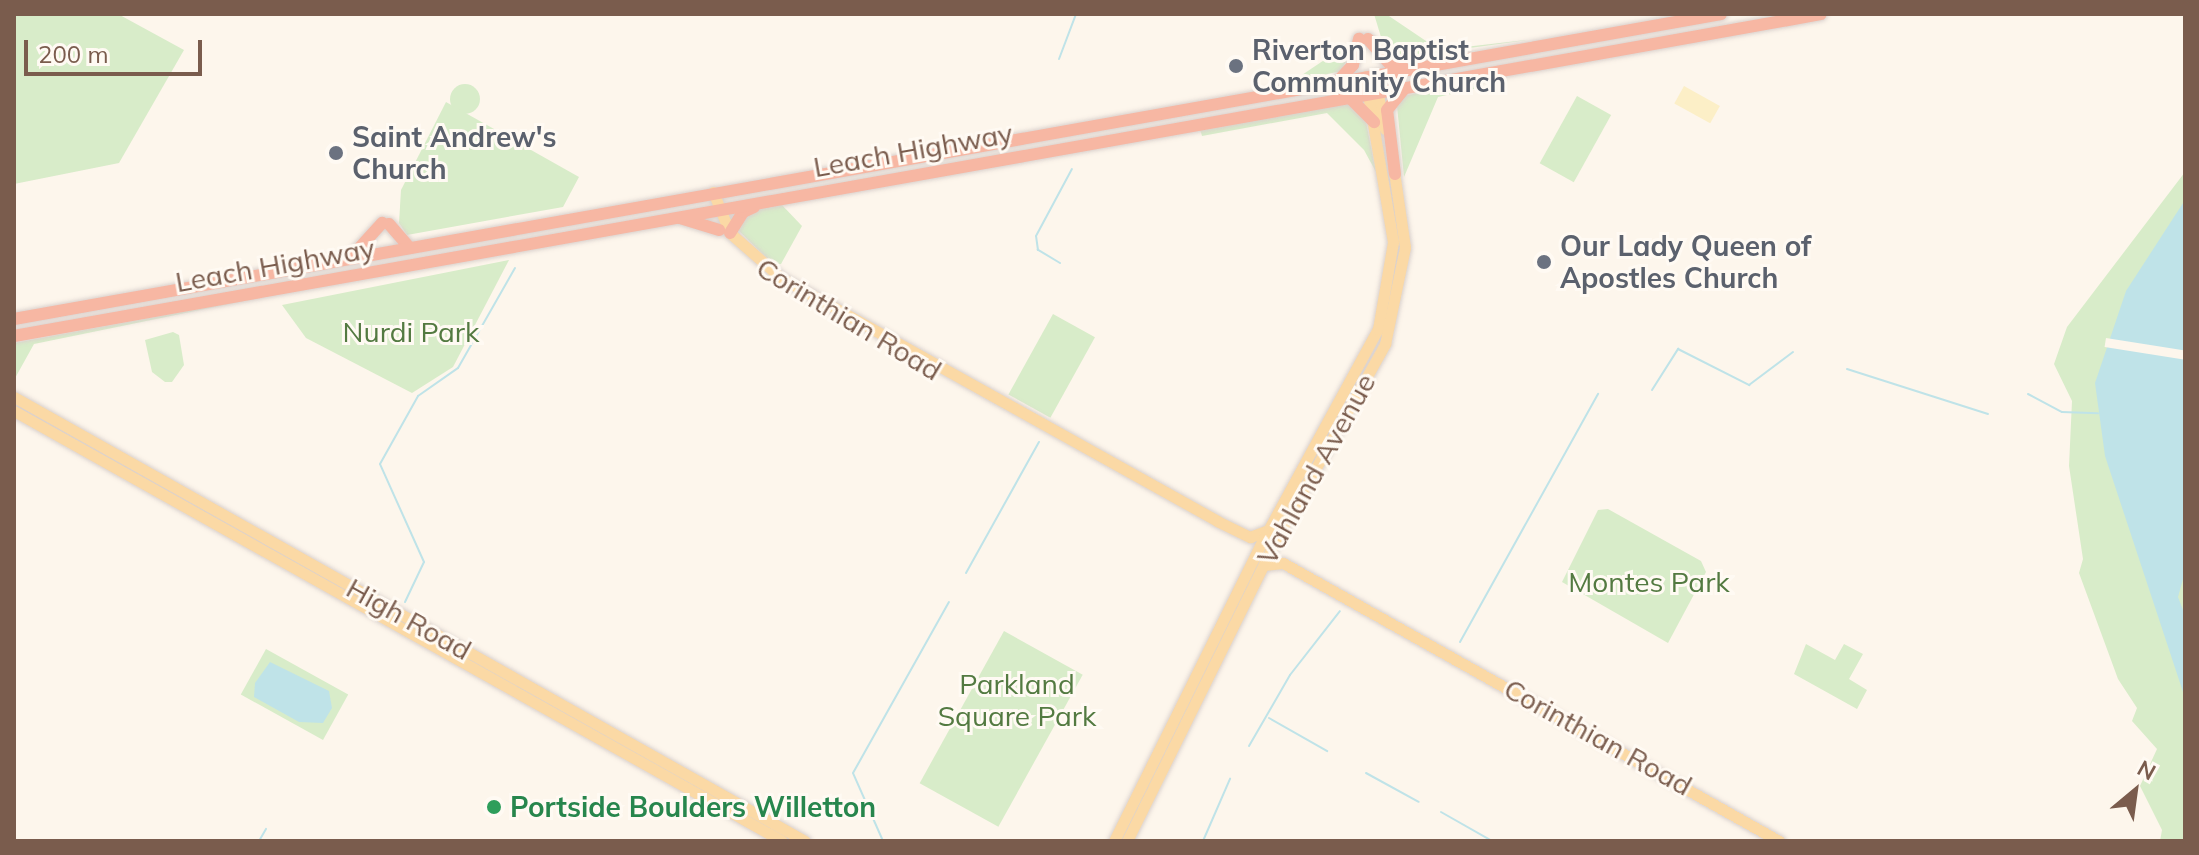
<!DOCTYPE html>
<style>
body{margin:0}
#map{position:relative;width:2199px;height:855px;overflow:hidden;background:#fdf6ec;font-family:Mulish,sans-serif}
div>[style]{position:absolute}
.green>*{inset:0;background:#d8ecc9;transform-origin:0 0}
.round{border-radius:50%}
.sand>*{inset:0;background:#fcefc7;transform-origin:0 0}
.water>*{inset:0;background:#bfe3e8}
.pier>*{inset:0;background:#fdf6ec;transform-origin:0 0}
.stream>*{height:2px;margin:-1px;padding:0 1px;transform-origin:1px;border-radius:1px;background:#bfe3e8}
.roads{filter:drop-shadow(0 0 2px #dad1cd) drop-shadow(0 0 2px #dad1cd)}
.major>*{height:11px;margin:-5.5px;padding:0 5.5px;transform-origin:5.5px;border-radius:5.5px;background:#fbd9a5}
.highway>*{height:12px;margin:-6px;padding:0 6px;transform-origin:6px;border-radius:6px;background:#f7b7a3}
.dots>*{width:22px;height:22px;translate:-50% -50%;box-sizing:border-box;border:4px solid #fffaf3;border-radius:50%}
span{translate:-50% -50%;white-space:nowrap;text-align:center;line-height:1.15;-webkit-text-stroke:6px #fffaf3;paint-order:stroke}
.worship-label{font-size:28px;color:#5b616d;font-weight:700}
.left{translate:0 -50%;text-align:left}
.street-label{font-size:28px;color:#7a5c4d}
.park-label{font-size:28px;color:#537a41}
.leisure-label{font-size:28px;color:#27864d;font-weight:700}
.frame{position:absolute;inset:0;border:16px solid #7a5c4d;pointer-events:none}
.north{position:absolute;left:2095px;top:751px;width:80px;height:80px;-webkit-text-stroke:6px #fffaf3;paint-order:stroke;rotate:29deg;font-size:22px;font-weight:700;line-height:32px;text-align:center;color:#7a5c4d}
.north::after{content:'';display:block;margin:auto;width:28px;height:36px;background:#7a5c4d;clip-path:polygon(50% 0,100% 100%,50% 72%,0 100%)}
.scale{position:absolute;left:24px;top:40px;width:178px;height:36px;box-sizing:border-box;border:4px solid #7a5c4d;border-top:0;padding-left:10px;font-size:24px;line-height:28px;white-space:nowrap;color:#7a5c4d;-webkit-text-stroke:6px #fffaf3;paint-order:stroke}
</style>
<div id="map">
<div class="green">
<div style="clip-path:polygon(14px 14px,118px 14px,184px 50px,119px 163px,14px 184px)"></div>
<div style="clip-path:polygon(1374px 14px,1386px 14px,1426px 41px,1456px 48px,1527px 40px,1397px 58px,1384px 47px)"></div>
<div style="clip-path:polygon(1354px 41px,1342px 71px,1293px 81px,1351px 42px)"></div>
<div style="clip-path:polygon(1472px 81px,1474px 89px,1438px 97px,1404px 177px,1397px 106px,1404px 96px)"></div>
<div class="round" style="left:450px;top:84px;width:30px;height:30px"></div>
<div style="left:1577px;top:96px;width:39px;height:77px;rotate:29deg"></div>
<div style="clip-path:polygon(1348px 100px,1366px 122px,1376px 172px,1364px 150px,1327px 113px,1202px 136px,1199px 126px)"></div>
<div style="clip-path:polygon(446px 102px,579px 177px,563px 207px,407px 235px,399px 223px,401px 190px)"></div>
<div style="clip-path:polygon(2185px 172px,2185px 841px,2160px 841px,2162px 830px,2140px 786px,2157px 749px,2132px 721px,2137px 708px,2118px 679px,2079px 573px,2083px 559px,2069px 466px,2072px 401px,2054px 364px,2067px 327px)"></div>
<div style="clip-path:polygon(781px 204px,802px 226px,781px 264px,774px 265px,737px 229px,747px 211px)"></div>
<div style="clip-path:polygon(509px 260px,453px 367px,412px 393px,306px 338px,282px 305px)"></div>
<div style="clip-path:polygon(268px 296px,34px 344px,14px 380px,14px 343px)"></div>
<div style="left:1053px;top:314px;width:48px;height:92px;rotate:29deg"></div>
<div style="clip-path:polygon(173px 332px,179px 335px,184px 365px,172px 382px,165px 382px,152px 372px,145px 340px)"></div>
<div style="clip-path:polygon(1608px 509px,1701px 561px,1706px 572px,1668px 643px,1562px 582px,1598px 510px)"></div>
<div style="left:1004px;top:631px;width:90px;height:174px;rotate:29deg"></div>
<div style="clip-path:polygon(1806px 644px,1835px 660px,1844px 644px,1863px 654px,1849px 679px,1867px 690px,1857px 709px,1794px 674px)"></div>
<div style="left:266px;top:649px;width:94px;height:52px;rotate:29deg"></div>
</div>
<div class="sand">
<div style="left:1684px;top:86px;width:41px;height:20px;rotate:29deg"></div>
</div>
<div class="water">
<div style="clip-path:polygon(2185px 200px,2185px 572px,2178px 597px,2185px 615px,2185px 698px,2105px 456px,2095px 383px,2126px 291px)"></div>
<div style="clip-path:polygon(270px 662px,329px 691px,332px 708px,323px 723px,299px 722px,254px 697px,255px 683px)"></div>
</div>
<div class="pier">
<div style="left:2106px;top:338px;width:80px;height:9px;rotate:9deg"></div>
</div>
<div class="stream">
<div style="left:1059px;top:59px;width:48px;rotate:-69.3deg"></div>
<div style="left:1060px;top:263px;width:26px;rotate:-149deg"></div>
<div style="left:1038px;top:250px;width:14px;rotate:-98deg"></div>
<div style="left:1036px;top:236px;width:76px;rotate:-61.8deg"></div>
<div style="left:1847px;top:369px;width:148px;rotate:17.7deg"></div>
<div style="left:1652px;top:390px;width:49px;rotate:-57.6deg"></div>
<div style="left:1678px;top:349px;width:80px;rotate:26.9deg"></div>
<div style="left:1749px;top:385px;width:55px;rotate:-36.9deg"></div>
<div style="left:2028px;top:394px;width:38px;rotate:28deg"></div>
<div style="left:2062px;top:412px;width:36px;rotate:2deg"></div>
<div style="left:966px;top:573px;width:150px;rotate:-60.9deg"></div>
<div style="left:405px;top:602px;width:44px;rotate:-64.6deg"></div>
<div style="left:424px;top:562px;width:107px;rotate:-114.2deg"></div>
<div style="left:380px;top:464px;width:78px;rotate:-60.8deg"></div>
<div style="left:418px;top:396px;width:49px;rotate:-35deg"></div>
<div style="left:458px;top:368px;width:115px;rotate:-60.3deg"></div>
<div style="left:1460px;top:642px;width:284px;rotate:-60.9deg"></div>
<div style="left:1269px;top:718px;width:67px;rotate:29.6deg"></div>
<div style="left:1249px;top:746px;width:82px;rotate:-60deg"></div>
<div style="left:1290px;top:675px;width:81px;rotate:-52deg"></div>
<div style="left:1366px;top:773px;width:60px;rotate:28.7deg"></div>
<div style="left:1441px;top:812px;width:59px;rotate:29.6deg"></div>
<div style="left:259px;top:841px;width:14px;rotate:-60deg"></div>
<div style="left:883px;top:841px;width:74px;rotate:-113.8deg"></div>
<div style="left:853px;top:773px;width:196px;rotate:-60.7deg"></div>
<div style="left:1203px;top:841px;width:68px;rotate:-66.5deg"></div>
</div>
<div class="roads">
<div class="major">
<div style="left:1374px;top:75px;width:55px;rotate:78.5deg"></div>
<div style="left:713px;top:192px;width:44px;rotate:67.5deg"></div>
<div style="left:730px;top:233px;width:68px;rotate:41.4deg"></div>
<div style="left:781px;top:278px;width:499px;rotate:29.1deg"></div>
<div style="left:1217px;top:521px;width:37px;rotate:26deg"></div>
<div style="left:1250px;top:537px;width:17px;rotate:-21deg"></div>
<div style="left:14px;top:397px;width:907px;rotate:29.31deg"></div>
<div style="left:14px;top:411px;width:880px;rotate:29.24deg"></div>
<div style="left:1264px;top:565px;width:19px;rotate:-6deg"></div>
<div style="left:1283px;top:563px;width:569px;rotate:29.27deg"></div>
<div style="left:1114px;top:841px;width:340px;rotate:-63.7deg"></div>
<div style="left:1265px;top:536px;width:236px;rotate:-61.4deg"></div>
<div style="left:1378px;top:329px;width:88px;rotate:-80.2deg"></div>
<div style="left:1393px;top:242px;width:168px;rotate:-99.6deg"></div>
<div style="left:1127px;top:841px;width:335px;rotate:-63.7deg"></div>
<div style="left:1275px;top:541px;width:226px;rotate:-60.8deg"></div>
<div style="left:1385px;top:344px;width:99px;rotate:-78.3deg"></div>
<div style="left:1405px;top:247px;width:83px;rotate:-98.3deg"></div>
</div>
<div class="highway">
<div style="left:1368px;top:39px;width:33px;rotate:49deg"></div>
<div style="left:1390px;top:64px;width:16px;rotate:18deg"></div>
<div style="left:1338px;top:81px;width:22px;rotate:-47deg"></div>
<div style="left:1353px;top:65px;width:27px;rotate:-77deg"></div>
<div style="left:1348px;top:96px;width:37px;rotate:45deg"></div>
<div style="left:1395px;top:174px;width:64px;rotate:-97.1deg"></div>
<div style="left:1387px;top:110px;width:28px;rotate:-51deg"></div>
<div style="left:680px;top:218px;width:41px;rotate:17.1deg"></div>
<div style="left:389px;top:224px;width:30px;rotate:49deg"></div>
<div style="left:730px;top:233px;width:25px;rotate:-58deg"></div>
<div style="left:743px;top:212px;width:12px;rotate:-24deg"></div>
<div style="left:352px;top:256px;width:45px;rotate:-47.7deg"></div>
<div style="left:14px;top:319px;width:1734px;rotate:-10.13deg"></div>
<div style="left:14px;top:336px;width:1835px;rotate:-10.1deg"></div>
</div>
</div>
<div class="dots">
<div style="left:1236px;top:66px;background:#6b7280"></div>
<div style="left:336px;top:153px;background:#6b7280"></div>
<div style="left:1544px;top:262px;background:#6b7280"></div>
<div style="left:494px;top:807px;background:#2e9e5b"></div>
</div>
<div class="worship-label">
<span class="left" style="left:1252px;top:66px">Riverton Baptist<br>Community Church</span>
<span class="left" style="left:352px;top:153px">Saint Andrew's<br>Church</span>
<span class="left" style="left:1560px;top:262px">Our Lady Queen of<br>Apostles Church</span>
</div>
<div class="street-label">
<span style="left:913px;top:150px;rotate:-10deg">Leach Highway</span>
<span style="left:275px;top:265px;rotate:-10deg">Leach Highway</span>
<span style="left:849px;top:319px;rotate:31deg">Corinthian Road</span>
<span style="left:1316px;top:469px;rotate:-61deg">Vahland Avenue</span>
<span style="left:409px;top:619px;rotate:29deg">High Road</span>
<span style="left:1598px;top:737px;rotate:29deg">Corinthian Road</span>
</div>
<div class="park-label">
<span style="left:411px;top:332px">Nurdi Park</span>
<span style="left:1649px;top:582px">Montes Park</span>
<span style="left:1017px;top:700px">Parkland<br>Square Park</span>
</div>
<div class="leisure-label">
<span class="left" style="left:510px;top:807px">Portside Boulders Willetton</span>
</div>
<div class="frame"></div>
<div class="north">N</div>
<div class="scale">200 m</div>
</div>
